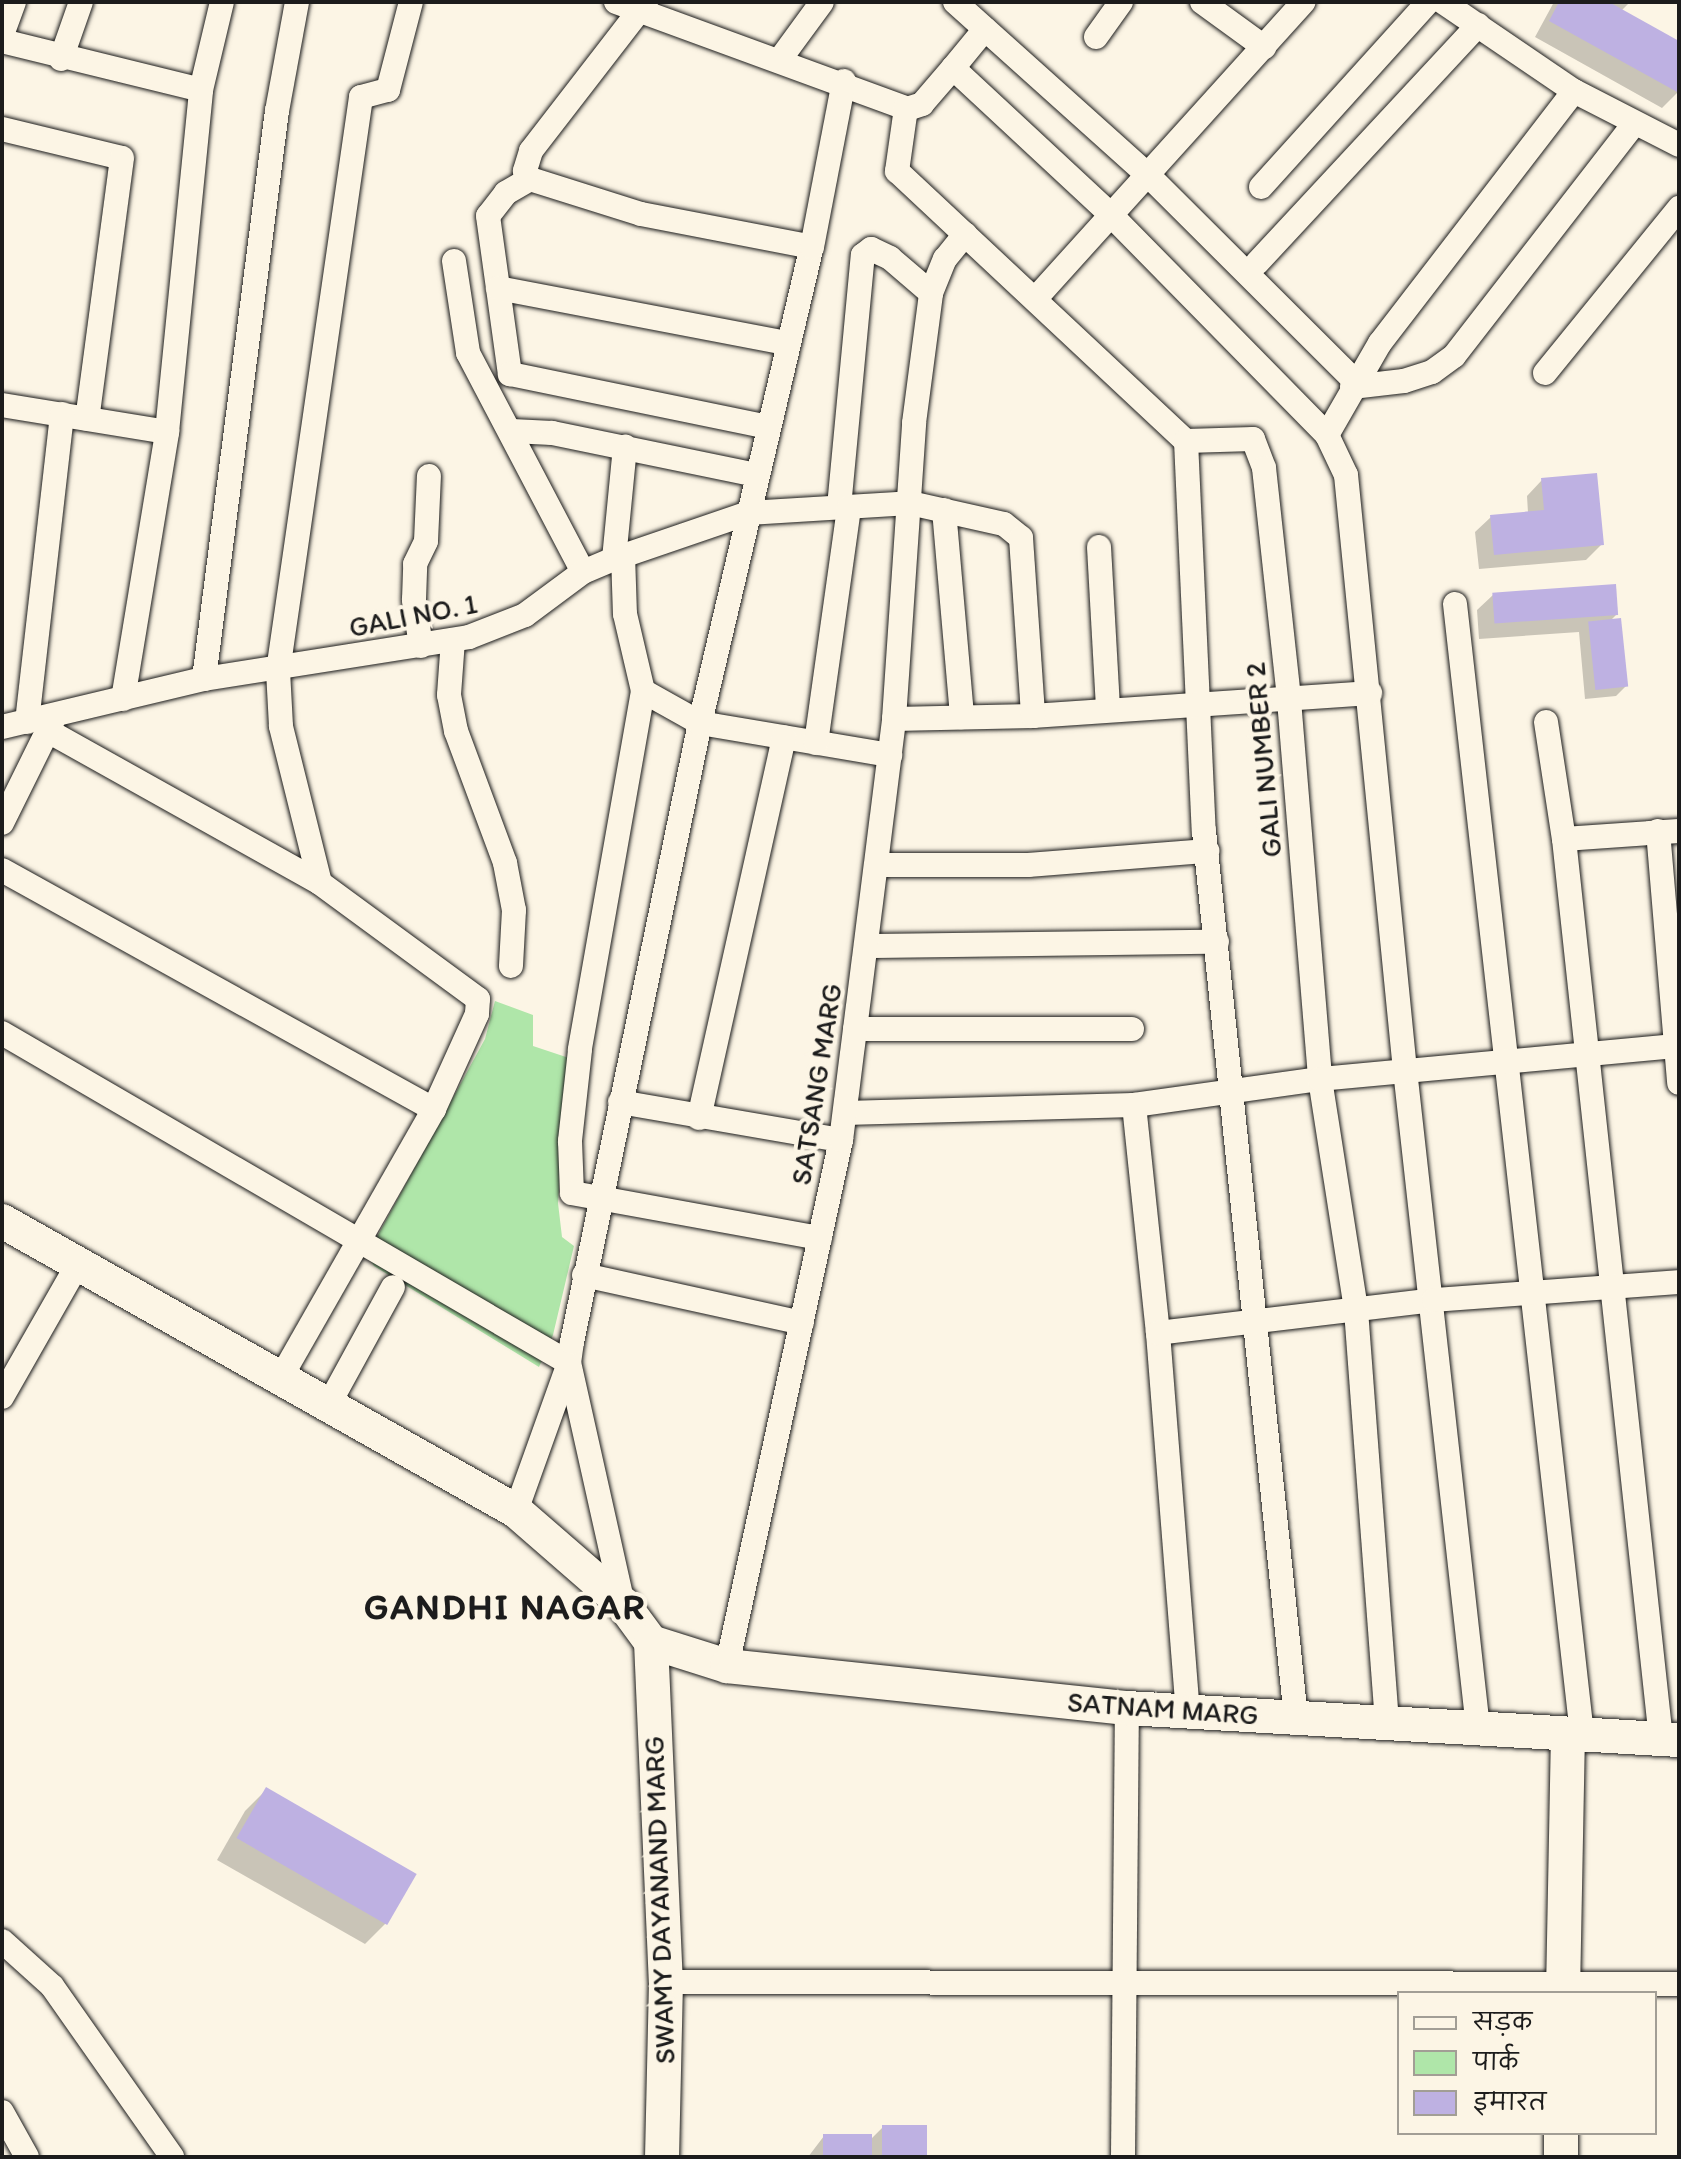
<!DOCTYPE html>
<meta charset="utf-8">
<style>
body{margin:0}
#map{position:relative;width:1681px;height:2159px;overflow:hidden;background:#fcf5e5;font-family:Itim,"Playpen Sans Deva",sans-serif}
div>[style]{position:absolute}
.green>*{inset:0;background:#afe6a9}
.shadow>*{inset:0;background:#0003}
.building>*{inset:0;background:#beb1e2;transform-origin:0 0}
.roads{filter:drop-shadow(0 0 2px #1c1c1c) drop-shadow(0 0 2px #1c1c1c)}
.street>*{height:24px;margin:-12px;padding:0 12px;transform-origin:12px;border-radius:12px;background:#fcf5e5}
.secondary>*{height:34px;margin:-17px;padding:0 17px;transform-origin:17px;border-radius:17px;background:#fcf5e5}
span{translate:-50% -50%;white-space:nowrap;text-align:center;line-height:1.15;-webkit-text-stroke:8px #fcf5e5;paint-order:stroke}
.street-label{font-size:28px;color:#1c1c1c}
.district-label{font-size:36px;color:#1c1c1c;font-weight:700;letter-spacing:2px}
.frame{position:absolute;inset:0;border:4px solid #1c1c1c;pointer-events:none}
.legend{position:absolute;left:1397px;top:1991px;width:260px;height:144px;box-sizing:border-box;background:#fcf5e5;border:2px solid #a29e95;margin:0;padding:10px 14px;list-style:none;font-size:24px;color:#1c1c1c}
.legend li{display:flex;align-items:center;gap:16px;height:40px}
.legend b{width:40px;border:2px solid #a29e95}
</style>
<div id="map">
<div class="green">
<div style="clip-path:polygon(495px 1001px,533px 1015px,533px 1046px,569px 1058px,558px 1203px,562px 1237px,574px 1246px,553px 1335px,539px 1367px,374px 1266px,367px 1255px,485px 1039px)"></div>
</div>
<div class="shadow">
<div style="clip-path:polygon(1554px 2px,1630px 2px,1621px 11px,1679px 43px,1678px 92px,1662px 108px,1535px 37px)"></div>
<div style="clip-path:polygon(1542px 480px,1602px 544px,1586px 560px,1479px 569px,1475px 532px,1491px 517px,1528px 513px,1527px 496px)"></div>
<div style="clip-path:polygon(1493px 595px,1616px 615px,1610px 621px,1626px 686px,1616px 696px,1585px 699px,1579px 632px,1479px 639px,1477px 610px)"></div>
<div style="clip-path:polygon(266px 1790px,386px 1923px,365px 1944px,217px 1860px,245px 1811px)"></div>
<div style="clip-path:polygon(883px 2127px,925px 2157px,808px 2157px,824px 2136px,870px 2140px)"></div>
</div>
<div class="building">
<div style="clip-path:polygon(1559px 2px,1609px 2px,1679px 41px,1679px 93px,1549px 21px)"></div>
<div style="clip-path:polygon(1597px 473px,1604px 545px,1494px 555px,1490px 515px,1544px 510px,1541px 478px)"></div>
<div style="left:1616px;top:584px;width:31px;height:124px;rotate:86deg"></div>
<div style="left:1621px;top:618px;width:69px;height:33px;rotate:84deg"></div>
<div style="left:266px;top:1787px;width:174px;height:59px;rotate:30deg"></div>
<div style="left:882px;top:2125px;width:45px;height:32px"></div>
<div style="left:823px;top:2134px;width:49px;height:23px"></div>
</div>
<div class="roads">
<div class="street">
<div style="left:616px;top:2px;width:309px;rotate:20.1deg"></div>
<div style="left:906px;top:108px;width:64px;rotate:98.1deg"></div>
<div style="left:897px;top:171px;width:396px;rotate:43.1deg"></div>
<div style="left:1186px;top:441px;width:390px;rotate:87.4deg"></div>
<div style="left:1204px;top:831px;width:892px;rotate:84.08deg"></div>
<div style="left:646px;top:2px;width:188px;rotate:127.7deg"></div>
<div style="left:531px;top:151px;width:21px;rotate:107deg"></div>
<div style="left:525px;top:171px;width:9px;rotate:58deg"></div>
<div style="left:530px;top:179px;width:116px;rotate:17.5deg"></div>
<div style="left:641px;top:214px;width:174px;rotate:10.9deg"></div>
<div style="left:955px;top:2px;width:259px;rotate:41.9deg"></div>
<div style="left:1148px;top:175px;width:293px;rotate:44.9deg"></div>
<div style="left:1202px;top:2px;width:77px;rotate:36deg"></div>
<div style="left:1443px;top:2px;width:158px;rotate:34.2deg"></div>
<div style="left:1574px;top:91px;width:118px;rotate:27.2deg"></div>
<div style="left:985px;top:29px;width:50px;rotate:129.4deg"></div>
<div style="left:953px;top:68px;width:217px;rotate:42.9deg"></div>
<div style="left:1112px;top:216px;width:307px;rotate:45.5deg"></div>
<div style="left:1327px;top:435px;width:44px;rotate:64.6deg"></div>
<div style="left:1346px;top:475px;width:598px;rotate:84.34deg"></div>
<div style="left:1405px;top:1070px;width:662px;rotate:83.67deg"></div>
<div style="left:2px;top:35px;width:35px;rotate:-70deg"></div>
<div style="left:1096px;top:37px;width:43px;rotate:-54.5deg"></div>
<div style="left:2px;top:41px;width:205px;rotate:13.8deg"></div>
<div style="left:781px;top:58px;width:69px;rotate:-53.8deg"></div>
<div style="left:61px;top:59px;width:60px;rotate:-70.7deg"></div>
<div style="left:907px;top:109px;width:16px;rotate:-18deg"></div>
<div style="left:922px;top:104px;width:48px;rotate:-49.3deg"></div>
<div style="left:2px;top:129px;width:123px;rotate:13.6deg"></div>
<div style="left:122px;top:158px;width:263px;rotate:97.6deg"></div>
<div style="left:530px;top:179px;width:28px;rotate:150deg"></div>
<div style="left:506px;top:193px;width:29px;rotate:128deg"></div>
<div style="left:488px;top:216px;width:160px;rotate:82.1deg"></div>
<div style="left:510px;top:374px;width:264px;rotate:11.6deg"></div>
<div style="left:1261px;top:187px;width:249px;rotate:-47.9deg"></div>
<div style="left:454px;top:261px;width:93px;rotate:81.3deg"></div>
<div style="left:468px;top:353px;width:247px;rotate:62.3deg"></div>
<div style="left:1257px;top:263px;width:325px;rotate:-47.1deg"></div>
<div style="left:498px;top:288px;width:294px;rotate:10.8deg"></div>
<div style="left:1036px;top:298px;width:399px;rotate:-47.9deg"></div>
<div style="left:1545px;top:373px;width:213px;rotate:-50.9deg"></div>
<div style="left:1352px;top:387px;width:52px;rotate:-6.6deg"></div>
<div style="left:1404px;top:381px;width:29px;rotate:-18deg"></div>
<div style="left:1432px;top:372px;width:27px;rotate:-36deg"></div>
<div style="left:1454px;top:356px;width:294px;rotate:-52.2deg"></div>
<div style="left:2px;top:405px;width:167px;rotate:9.3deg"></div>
<div style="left:512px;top:431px;width:40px;rotate:2.9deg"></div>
<div style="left:552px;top:433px;width:209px;rotate:11.6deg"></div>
<div style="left:1327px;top:435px;width:106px;rotate:-60.1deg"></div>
<div style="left:1380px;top:343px;width:318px;rotate:-52.4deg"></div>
<div style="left:1186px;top:441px;width:67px;rotate:-1.7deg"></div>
<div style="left:1253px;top:439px;width:31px;rotate:69deg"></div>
<div style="left:1264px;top:468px;width:233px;rotate:83.8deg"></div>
<div style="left:1289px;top:700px;width:380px;rotate:85.3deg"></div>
<div style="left:1320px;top:1079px;width:234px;rotate:81.1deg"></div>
<div style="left:1356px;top:1310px;width:414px;rotate:85.7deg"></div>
<div style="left:839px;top:507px;width:253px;rotate:-84.6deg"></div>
<div style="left:863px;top:255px;width:10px;rotate:-37deg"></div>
<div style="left:871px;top:249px;width:21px;rotate:25deg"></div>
<div style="left:890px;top:258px;width:54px;rotate:40.5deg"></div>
<div style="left:944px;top:510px;width:208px;rotate:85deg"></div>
<div style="left:1099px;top:547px;width:163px;rotate:86.8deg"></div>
<div style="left:623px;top:555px;width:59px;rotate:88.1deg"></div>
<div style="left:625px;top:614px;width:79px;rotate:76.8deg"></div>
<div style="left:643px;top:691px;width:65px;rotate:29.3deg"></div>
<div style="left:700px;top:723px;width:193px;rotate:9.6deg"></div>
<div style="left:614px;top:559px;width:113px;rotate:-84.4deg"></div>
<div style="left:1455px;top:604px;width:1137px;rotate:83.59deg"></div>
<div style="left:453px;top:640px;width:55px;rotate:94.2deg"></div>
<div style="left:449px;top:695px;width:37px;rotate:79deg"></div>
<div style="left:456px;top:731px;width:141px;rotate:69.6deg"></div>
<div style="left:505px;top:863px;width:48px;rotate:79.2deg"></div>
<div style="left:514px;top:910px;width:56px;rotate:93.1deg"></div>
<div style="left:421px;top:646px;width:47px;rotate:-98.7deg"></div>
<div style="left:414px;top:600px;width:36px;rotate:-88deg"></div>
<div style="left:415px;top:564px;width:25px;rotate:-64deg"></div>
<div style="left:426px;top:541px;width:65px;rotate:-87.4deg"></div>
<div style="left:204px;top:679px;width:573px;rotate:-82.68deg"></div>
<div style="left:277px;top:111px;width:111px;rotate:-79.6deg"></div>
<div style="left:643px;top:691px;width:364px;rotate:100deg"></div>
<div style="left:580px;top:1050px;width:92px;rotate:96.3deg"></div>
<div style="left:570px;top:1141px;width:52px;rotate:87.8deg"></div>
<div style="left:572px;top:1193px;width:252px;rotate:10.3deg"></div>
<div style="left:123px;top:699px;width:271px;rotate:-80.6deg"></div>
<div style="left:167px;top:432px;width:344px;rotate:-84.3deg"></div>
<div style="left:201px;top:90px;width:90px;rotate:-76.6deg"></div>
<div style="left:894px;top:719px;width:139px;rotate:-1.2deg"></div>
<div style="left:1033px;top:716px;width:338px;rotate:-3.9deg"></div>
<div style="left:27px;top:722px;width:310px;rotate:-83.5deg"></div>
<div style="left:1546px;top:722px;width:118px;rotate:81.3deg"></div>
<div style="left:1564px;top:839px;width:905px;rotate:83.85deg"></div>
<div style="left:2px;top:727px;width:208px;rotate:-13.4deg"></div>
<div style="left:204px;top:679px;width:268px;rotate:-9deg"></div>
<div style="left:469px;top:637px;width:60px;rotate:-21.4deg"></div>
<div style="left:525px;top:615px;width:72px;rotate:-36.6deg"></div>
<div style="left:583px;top:572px;width:34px;rotate:-23deg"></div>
<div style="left:614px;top:559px;width:142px;rotate:-18.9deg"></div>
<div style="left:748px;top:513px;width:162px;rotate:-3.5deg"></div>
<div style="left:910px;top:503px;width:96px;rotate:12.6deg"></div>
<div style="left:1004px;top:524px;width:22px;rotate:39deg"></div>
<div style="left:1021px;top:538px;width:178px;rotate:86.1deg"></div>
<div style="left:50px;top:732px;width:309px;rotate:29.2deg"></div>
<div style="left:320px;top:883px;width:196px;rotate:36.3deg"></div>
<div style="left:478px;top:999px;width:15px;rotate:94deg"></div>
<div style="left:477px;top:1014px;width:104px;rotate:114.4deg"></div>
<div style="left:434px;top:1109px;width:309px;rotate:119.7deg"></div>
<div style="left:816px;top:743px;width:238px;rotate:-82deg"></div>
<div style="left:2px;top:823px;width:117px;rotate:-63.7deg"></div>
<div style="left:1658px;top:831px;width:253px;rotate:85.2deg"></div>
<div style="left:1564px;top:839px;width:115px;rotate:-4deg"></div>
<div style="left:877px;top:865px;width:151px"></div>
<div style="left:1028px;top:865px;width:180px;rotate:-4.5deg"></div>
<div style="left:2px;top:870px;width:494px;rotate:29deg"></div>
<div style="left:320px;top:883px;width:162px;rotate:-104deg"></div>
<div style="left:281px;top:726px;width:55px;rotate:-93.1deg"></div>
<div style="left:278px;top:671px;width:580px;rotate:-81.77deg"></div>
<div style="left:361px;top:97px;width:28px;rotate:-15deg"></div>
<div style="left:388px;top:90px;width:91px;rotate:-75.4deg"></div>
<div style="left:866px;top:946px;width:351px;rotate:-0.7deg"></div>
<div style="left:855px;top:1029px;width:277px"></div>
<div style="left:2px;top:1033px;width:656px;rotate:30.2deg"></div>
<div style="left:569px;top:1363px;width:157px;rotate:109.7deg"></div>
<div style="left:620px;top:1102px;width:224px;rotate:9.8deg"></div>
<div style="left:1134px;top:1105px;width:229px;rotate:84deg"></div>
<div style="left:1158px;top:1333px;width:379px;rotate:85.5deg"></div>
<div style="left:845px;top:1113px;width:289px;rotate:-1.6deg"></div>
<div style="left:1134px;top:1105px;width:188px;rotate:-8deg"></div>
<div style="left:1320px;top:1079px;width:361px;rotate:-5.3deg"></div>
<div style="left:699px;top:1118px;width:390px;rotate:-77.4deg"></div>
<div style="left:584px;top:1275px;width:223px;rotate:12.4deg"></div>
<div style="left:1158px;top:1333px;width:278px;rotate:-6.8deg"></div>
<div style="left:1434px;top:1300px;width:246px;rotate:-4.2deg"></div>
<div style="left:2px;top:1397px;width:153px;rotate:-60.3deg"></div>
<div style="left:329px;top:1404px;width:133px;rotate:-61.3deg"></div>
<div style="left:623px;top:1604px;width:247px;rotate:-102.6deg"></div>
<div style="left:569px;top:1363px;width:21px;rotate:-82deg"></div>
<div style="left:572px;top:1342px;width:632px;rotate:-78.32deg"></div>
<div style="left:700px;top:723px;width:489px;rotate:-76.8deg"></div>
<div style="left:812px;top:247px;width:169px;rotate:-79.1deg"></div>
<div style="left:727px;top:1666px;width:538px;rotate:-77.77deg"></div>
<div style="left:841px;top:1140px;width:424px;rotate:-82.8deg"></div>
<div style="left:894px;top:719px;width:297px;rotate:-86.1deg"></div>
<div style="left:914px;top:423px;width:131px;rotate:-82.5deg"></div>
<div style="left:931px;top:293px;width:37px;rotate:-68deg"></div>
<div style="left:945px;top:259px;width:32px;rotate:-51deg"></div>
<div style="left:2px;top:1941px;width:67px;rotate:42deg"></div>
<div style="left:52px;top:1986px;width:209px;rotate:54.9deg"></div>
<div style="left:666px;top:1982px;width:1013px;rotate:0.11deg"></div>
<div style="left:2px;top:2112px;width:51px;rotate:60.9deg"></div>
<div style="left:1123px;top:2157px;width:449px;rotate:-89.5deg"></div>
</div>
<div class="secondary">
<div style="left:2px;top:1221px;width:590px;rotate:29.43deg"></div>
<div style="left:516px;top:1511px;width:142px;rotate:41deg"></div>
<div style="left:623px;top:1604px;width:47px;rotate:53.6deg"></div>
<div style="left:651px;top:1642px;width:80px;rotate:17.5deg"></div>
<div style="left:727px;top:1666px;width:402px;rotate:6deg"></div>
<div style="left:1127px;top:1708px;width:553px;rotate:3.32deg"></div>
<div style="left:651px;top:1642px;width:340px;rotate:87.5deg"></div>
<div style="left:666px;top:1982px;width:175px;rotate:91.3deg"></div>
<div style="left:1563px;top:1993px;width:259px;rotate:-88.9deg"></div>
<div style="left:1561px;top:2157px;width:24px;rotate:-90deg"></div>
</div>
</div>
<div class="street-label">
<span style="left:413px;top:615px;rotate:-11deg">GALI NO. 1</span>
<span style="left:1263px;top:760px;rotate:-95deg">GALI NUMBER 2</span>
<span style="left:816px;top:1084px;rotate:-81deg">SATSANG MARG</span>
<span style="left:1163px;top:1708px;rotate:4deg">SATNAM MARG</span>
<span style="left:659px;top:1900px;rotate:-92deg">SWAMY DAYANAND MARG</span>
</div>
<div class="district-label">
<span style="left:505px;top:1607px">GANDHI NAGAR</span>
</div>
<div class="frame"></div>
<ul class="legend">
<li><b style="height:10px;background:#fcf5e5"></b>सड़क</li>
<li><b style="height:22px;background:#afe6a9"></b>पार्क</li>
<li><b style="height:22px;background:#beb1e2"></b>इमारत</li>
</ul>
</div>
